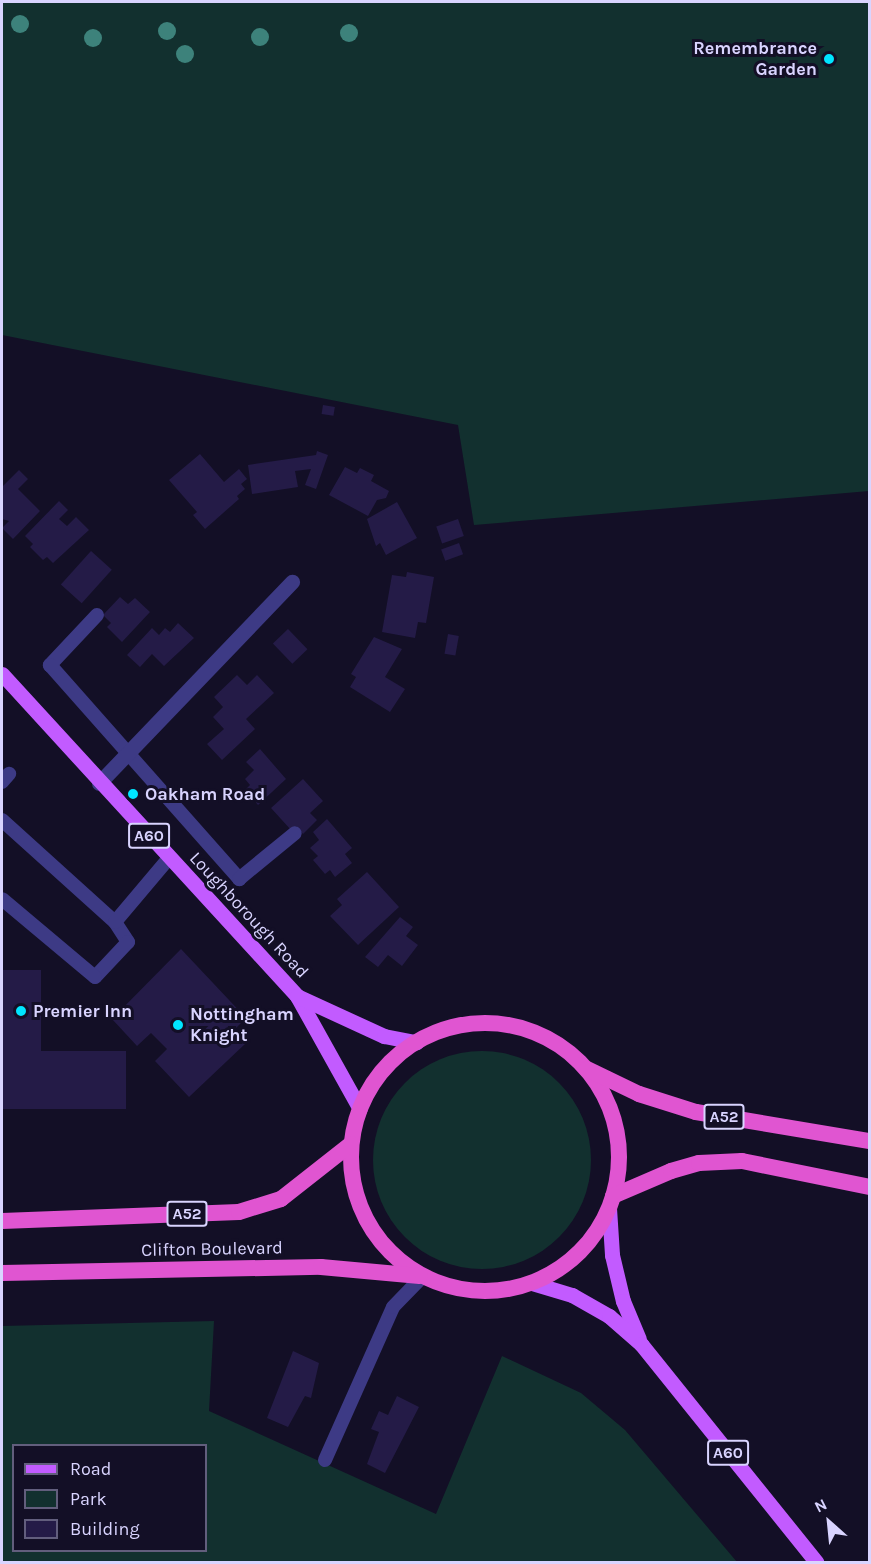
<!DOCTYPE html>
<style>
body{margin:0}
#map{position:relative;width:871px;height:1564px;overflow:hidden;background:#130f26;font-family:Karla,sans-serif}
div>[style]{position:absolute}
.green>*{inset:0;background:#12302f}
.round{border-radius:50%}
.building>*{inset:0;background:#241b47;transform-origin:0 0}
.service>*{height:14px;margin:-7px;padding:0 7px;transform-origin:7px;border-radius:7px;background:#3d3a85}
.minor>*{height:15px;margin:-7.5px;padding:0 7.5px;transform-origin:7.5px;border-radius:7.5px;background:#3d3a85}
.primary>*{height:15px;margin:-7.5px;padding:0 7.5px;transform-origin:7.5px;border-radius:7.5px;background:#c25bff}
.trunk>*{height:16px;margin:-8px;padding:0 8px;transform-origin:8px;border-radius:8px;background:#e055d1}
.trunk>.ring{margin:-8px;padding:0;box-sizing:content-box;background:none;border:16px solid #e055d1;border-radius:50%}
.trees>*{width:18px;height:18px;margin:-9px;border-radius:50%;background:#3d827b}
.dots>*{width:16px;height:16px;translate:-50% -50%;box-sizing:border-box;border:3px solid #130f26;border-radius:50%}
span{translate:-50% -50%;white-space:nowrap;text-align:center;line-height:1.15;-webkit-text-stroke:6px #130f26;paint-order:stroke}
.shield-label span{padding:2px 4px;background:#130f26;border:2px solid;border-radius:4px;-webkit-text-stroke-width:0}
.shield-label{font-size:16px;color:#d9d4ff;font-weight:700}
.poi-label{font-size:18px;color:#d9d4ff;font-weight:700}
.right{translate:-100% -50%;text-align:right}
.left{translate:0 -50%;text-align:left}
.street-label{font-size:18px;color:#d9d4ff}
.frame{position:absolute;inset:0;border:3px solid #d9d4ff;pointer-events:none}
.legend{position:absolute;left:12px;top:1444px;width:195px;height:108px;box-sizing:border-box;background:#130f26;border:2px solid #625e7d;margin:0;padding:8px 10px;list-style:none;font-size:18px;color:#d9d4ff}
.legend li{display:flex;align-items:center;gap:12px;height:30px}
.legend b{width:30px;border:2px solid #625e7d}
.north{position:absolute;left:799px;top:1492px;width:60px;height:60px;-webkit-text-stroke:4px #130f26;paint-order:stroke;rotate:333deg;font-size:16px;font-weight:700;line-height:24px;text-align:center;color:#d9d4ff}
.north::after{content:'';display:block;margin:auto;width:21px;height:27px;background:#d9d4ff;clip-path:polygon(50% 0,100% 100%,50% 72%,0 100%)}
</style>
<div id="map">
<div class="green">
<div style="clip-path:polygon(2px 2px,869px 2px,869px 491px,474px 525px,458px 425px,2px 335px)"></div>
<div class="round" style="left:373px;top:1051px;width:218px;height:218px"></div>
<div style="clip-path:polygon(evenodd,214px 1321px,209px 1411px,436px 1514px,502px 1356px,581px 1393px,625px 1430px,737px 1562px,2px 1562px,2px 1326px,214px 1321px,14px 1446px,206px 1446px,206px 1550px,14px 1550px,14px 1446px)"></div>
</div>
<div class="building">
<div style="left:323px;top:405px;width:12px;height:9px;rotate:9deg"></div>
<div style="clip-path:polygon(317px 451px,328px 455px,316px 489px,305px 485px,311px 469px,295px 471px,298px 487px,252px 494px,248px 465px,316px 455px)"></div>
<div style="clip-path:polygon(200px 454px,224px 482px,239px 469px,247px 479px,241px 484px,245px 489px,237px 496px,239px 499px,205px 529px,193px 515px,197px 512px,169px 480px)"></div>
<div style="clip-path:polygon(345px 467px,357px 473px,360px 468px,374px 475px,371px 481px,389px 491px,386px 498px,377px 500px,368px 516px,329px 495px)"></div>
<div style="clip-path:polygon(19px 470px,28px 479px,18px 489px,40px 511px,13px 539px,2px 528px,9px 521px,2px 519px,2px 487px)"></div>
<div style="clip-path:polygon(59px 501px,68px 510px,59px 519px,67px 526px,76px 517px,89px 530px,53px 563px,47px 557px,43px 560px,30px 547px,33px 544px,25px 536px)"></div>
<div style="clip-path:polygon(397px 502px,417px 538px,386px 555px,380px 543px,376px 546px,367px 519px)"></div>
<div style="left:458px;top:519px;width:18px;height:23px;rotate:71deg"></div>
<div style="left:459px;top:543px;width:12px;height:19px;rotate:70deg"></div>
<div style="left:91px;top:551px;width:28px;height:45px;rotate:42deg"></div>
<div style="clip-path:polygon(407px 572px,434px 577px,426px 623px,418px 622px,415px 638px,382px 632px,392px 575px,406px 577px)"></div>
<div style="clip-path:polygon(120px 597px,128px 604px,135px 598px,150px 612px,122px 642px,107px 627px,111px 623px,103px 615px)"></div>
<div style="clip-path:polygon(178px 623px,194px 638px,164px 666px,152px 654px,140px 667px,127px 655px,152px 628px,159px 635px,165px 628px,170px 632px)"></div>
<div style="left:288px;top:629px;width:28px;height:21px;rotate:46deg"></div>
<div style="left:448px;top:634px;width:11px;height:20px;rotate:10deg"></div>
<div style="clip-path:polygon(374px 637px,402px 649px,385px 677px,405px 689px,390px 712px,350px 687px,356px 677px,351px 674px)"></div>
<div style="clip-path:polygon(237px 675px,247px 685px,257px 675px,274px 693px,246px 719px,255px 729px,222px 760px,207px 744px,224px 729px,213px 717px,223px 707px,214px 697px)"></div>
<div style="clip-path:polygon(260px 749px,286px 779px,258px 805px,245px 790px,250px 785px,245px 779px,254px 770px,246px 762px)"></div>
<div style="clip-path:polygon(303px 779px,323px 801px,310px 813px,317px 820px,303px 834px,296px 826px,291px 830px,271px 808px)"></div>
<div style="clip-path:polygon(327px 819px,352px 848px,345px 854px,352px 863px,335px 877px,330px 870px,325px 874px,313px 860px,318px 856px,310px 848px,319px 840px,313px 832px)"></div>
<div style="clip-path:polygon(367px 872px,399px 907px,358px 945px,330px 916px,342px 905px,337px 899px)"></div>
<div style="clip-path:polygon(400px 917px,413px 927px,406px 936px,418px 945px,402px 966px,388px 955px,378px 967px,365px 957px)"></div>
<div style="clip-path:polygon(181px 949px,246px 1018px,233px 1031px,245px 1044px,189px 1097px,155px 1061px,167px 1049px,151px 1033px,137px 1046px,112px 1019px)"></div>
<div style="clip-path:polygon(2px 970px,41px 970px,41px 1051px,126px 1051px,126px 1109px,2px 1109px)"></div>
<div style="clip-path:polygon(293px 1351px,319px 1363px,311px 1398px,305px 1396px,288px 1427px,267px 1418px)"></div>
<div style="clip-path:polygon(397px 1396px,419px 1407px,385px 1473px,367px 1464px,379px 1432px,371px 1429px,379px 1411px,388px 1415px)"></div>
</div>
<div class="service">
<div style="left:97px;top:615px;width:69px;rotate:133.2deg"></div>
<div style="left:50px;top:665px;width:286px;rotate:48.5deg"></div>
<div style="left:239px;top:879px;width:72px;rotate:-39.4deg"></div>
<div style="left:2px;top:782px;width:11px;rotate:-49deg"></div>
<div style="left:2px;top:820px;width:152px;rotate:42.1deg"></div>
<div style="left:115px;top:922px;width:24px;rotate:57deg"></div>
<div style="left:128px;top:942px;width:48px;rotate:133.3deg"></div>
<div style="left:95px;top:977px;width:121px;rotate:-140deg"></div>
<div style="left:115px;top:922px;width:84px;rotate:-49.8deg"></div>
<div style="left:325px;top:1460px;width:167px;rotate:-66deg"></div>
<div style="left:393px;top:1307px;width:43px;rotate:-45.9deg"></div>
</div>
<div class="minor">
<div style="left:99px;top:783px;width:279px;rotate:-46.2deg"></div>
</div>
<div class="primary">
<div style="left:2px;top:674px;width:437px;rotate:47.5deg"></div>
<div style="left:297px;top:996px;width:129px;rotate:60.9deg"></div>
<div style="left:297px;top:996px;width:96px;rotate:24.7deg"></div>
<div style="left:384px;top:1036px;width:33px;rotate:11deg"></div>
<div style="left:609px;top:1208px;width:47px;rotate:86.3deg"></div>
<div style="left:612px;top:1255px;width:47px;rotate:76.6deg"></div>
<div style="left:623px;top:1301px;width:41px;rotate:67.2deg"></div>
<div style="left:532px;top:1283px;width:42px;rotate:16.7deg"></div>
<div style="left:572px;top:1295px;width:43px;rotate:29.6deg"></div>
<div style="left:609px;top:1316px;width:43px;rotate:41.2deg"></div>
<div style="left:641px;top:1344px;width:280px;rotate:51.2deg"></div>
</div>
<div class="trunk">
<div class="ring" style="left:351px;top:1023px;width:252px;height:252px"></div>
<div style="left:587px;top:1069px;width:58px;rotate:25.7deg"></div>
<div style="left:639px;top:1094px;width:60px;rotate:17.5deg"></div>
<div style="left:696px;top:1112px;width:176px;rotate:9.5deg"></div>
<div style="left:613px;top:1196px;width:63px;rotate:-23.3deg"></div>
<div style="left:671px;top:1171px;width:29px;rotate:-16deg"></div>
<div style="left:699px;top:1163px;width:43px;rotate:-2.7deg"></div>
<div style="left:742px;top:1161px;width:131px;rotate:11.5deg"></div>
<div style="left:2px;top:1221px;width:237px;rotate:-2.2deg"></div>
<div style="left:239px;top:1212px;width:44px;rotate:-17.2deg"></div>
<div style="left:281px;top:1199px;width:89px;rotate:-38.2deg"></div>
<div style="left:2px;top:1273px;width:319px;rotate:-1.1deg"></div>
<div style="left:321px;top:1267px;width:99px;rotate:5.2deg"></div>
</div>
<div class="trees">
<div style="left:20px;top:24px"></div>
<div style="left:167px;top:31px"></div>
<div style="left:349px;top:33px"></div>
<div style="left:260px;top:37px"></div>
<div style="left:93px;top:38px"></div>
<div style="left:185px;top:54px"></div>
</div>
<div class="dots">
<div style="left:829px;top:59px;background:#00e5ff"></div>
<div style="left:133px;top:794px;background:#00e5ff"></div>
<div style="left:21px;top:1011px;background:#00e5ff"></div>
<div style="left:178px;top:1025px;background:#00e5ff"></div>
</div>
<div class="shield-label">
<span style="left:149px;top:836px">A60</span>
<span style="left:724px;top:1117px">A52</span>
<span style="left:187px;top:1214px">A52</span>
<span style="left:728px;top:1453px">A60</span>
</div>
<div class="poi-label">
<span class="right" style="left:817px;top:59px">Remembrance<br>Garden</span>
<span class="left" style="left:145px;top:794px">Oakham Road</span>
<span class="left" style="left:33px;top:1011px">Premier Inn</span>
<span class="left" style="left:190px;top:1025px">Nottingham<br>Knight</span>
</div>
<div class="street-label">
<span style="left:249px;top:915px;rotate:47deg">Loughborough Road</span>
<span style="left:212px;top:1249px;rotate:-1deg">Clifton Boulevard</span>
</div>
<div class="frame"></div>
<ul class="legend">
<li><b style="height:8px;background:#c25bff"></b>Road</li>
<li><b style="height:16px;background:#12302f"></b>Park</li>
<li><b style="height:16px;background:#241b47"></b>Building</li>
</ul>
<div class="north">N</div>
</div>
